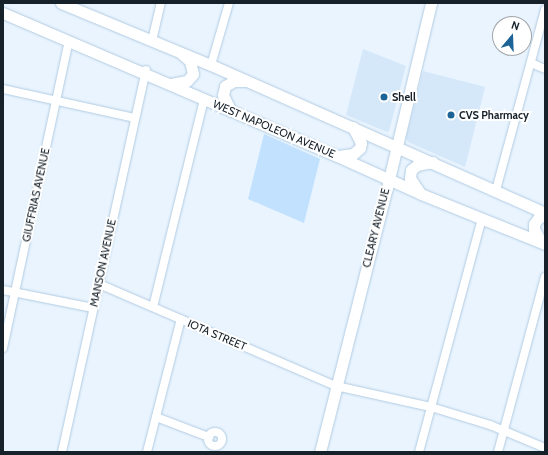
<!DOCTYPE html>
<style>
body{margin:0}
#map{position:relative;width:548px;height:455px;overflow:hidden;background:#e9f4fe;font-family:Cabin,sans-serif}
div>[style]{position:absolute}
.built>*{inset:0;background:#d5e8fa}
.green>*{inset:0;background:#c1e1fe}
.roads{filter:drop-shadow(0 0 1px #b1cbe2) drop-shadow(0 0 1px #b1cbe2)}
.street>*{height:8px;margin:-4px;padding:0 4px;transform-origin:4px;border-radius:4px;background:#fff}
.street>.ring{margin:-4px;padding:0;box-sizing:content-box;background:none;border:8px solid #fff;border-radius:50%}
.secondary>*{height:11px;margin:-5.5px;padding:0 5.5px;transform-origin:5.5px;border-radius:5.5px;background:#fff}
.dots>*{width:11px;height:11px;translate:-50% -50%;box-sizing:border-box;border:2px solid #fff;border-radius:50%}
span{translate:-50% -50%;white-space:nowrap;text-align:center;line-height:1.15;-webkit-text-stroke:4px #fff;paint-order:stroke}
.poi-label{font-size:11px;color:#17212a;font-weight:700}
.left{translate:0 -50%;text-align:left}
.street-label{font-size:11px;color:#17212a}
.frame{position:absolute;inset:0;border:4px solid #17212a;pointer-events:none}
.north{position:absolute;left:492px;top:16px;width:40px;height:40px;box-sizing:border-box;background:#fff;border:1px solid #a2a6aa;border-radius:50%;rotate:19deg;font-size:11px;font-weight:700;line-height:16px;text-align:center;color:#17212a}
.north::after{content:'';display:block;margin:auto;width:14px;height:18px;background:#1c6498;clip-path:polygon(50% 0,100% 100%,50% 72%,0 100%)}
</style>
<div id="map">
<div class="built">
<div style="clip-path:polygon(363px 49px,406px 66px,389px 131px,387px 132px,346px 115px)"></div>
<div style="clip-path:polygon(423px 71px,485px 87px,465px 167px,408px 142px,406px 138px)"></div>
</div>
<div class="green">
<div style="clip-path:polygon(264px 134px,320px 159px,304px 223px,248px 199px)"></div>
</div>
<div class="roads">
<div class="street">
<div style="left:152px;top:41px;width:39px;rotate:-77deg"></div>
<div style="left:531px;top:63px;width:15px;rotate:23deg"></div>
<div style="left:211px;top:65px;width:65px;rotate:-73.8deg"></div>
<div style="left:3px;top:89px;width:135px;rotate:12.4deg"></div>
<div style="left:496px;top:190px;width:187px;rotate:-74.8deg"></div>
<div style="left:99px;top:284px;width:258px;rotate:23.3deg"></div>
<div style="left:336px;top:386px;width:97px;rotate:12.5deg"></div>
<div style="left:431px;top:407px;width:62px;rotate:17deg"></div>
<div style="left:490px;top:425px;width:60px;rotate:22.7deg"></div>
<div style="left:3px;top:290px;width:92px;rotate:11.3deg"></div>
<div style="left:153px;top:307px;width:214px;rotate:-76.2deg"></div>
<div style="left:3px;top:348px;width:314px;rotate:-77.9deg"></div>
<div style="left:156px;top:417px;width:57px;rotate:20.7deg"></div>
<div class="ring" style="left:208px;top:432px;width:6px;height:6px"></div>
<div style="left:62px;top:452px;width:391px;rotate:-77.6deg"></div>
<div style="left:147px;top:452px;width:137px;rotate:-75.7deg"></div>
<div style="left:419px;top:452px;width:241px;rotate:-74.9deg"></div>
<div style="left:498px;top:452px;width:181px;rotate:-75deg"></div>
</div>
<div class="secondary">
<div style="left:61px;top:3px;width:162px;rotate:22.5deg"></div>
<div style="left:211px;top:65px;width:365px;rotate:23.9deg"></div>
<div style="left:3px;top:13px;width:363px;rotate:23.2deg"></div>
<div style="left:337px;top:156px;width:92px;rotate:24.3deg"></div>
<div style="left:421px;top:194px;width:134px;rotate:22deg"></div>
<div style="left:171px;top:84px;width:16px;rotate:-11deg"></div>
<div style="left:187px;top:81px;width:9px;rotate:-49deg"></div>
<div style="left:193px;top:74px;width:13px;rotate:-103deg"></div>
<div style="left:190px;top:61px;width:11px;rotate:-139deg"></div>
<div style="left:231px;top:111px;width:18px;rotate:-117deg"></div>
<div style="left:223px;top:95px;width:9px;rotate:-77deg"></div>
<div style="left:225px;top:86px;width:10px;rotate:-29deg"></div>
<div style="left:234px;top:81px;width:11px"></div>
<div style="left:338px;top:156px;width:15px;rotate:-8deg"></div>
<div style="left:353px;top:154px;width:9px;rotate:-41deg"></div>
<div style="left:360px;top:148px;width:5px;rotate:-79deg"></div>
<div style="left:361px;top:143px;width:18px;rotate:-117deg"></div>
<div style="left:420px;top:193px;width:18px;rotate:-124deg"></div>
<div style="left:410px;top:178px;width:8px;rotate:-83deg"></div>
<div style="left:411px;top:170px;width:8px;rotate:-40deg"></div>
<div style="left:417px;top:165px;width:16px;rotate:-11deg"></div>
<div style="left:541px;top:242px;width:15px;rotate:-118deg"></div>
<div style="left:534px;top:229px;width:5px;rotate:-90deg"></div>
<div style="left:534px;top:224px;width:9px;rotate:-54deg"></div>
<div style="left:539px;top:217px;width:6px;rotate:-9deg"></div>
<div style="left:320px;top:452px;width:272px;rotate:-75.8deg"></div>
<div style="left:387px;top:188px;width:190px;rotate:-76.6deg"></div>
</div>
</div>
<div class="dots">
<div style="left:384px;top:97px;background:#1c6498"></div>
<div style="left:451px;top:115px;background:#1c6498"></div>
</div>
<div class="poi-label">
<span class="left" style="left:392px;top:97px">Shell</span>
<span class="left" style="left:459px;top:115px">CVS Pharmacy</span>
</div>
<div class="street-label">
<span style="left:274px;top:129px;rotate:23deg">WEST NAPOLEON AVENUE</span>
<span style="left:36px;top:195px;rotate:-78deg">GIUFFRIAS AVENUE</span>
<span style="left:376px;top:228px;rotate:-76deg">CLEARY AVENUE</span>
<span style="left:103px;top:263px;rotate:-78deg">MANSON AVENUE</span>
<span style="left:217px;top:335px;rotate:23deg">IOTA STREET</span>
</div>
<div class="frame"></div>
<div class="north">N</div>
</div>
